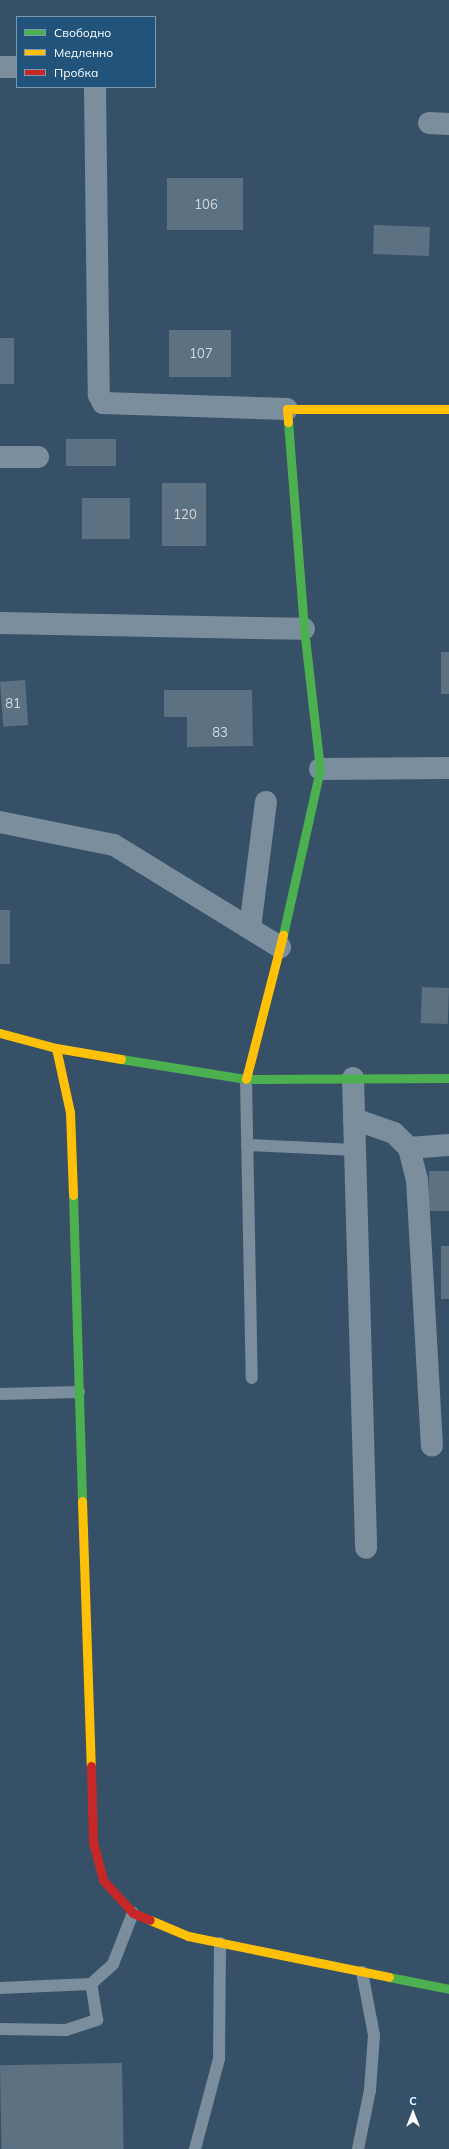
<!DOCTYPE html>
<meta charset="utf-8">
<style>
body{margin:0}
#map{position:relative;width:449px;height:2149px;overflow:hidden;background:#365167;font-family:Mulish,sans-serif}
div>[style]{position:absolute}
.building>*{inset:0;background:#5c7182;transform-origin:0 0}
.lane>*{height:12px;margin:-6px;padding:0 6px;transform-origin:6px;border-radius:6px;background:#7b8e9e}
.street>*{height:22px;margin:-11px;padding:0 11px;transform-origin:11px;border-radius:11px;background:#7b8e9e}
.fast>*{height:9px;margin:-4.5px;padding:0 4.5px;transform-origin:4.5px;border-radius:4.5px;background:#4caf50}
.slow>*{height:9px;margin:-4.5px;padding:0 4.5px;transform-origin:4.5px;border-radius:4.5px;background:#ffc107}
.jam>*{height:9px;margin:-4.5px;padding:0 4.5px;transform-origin:4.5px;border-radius:4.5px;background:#c62828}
span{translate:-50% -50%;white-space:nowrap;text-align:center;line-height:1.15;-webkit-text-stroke:4px #22547b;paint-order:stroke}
.number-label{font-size:13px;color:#d6dce0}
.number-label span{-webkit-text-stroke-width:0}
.legend{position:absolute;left:16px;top:16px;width:140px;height:72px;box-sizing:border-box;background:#22547b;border:1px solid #7a98b0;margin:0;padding:5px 7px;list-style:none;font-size:12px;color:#fff}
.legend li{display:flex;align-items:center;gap:8px;height:20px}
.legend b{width:20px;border:1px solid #7a98b0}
.north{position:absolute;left:393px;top:2093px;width:40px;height:40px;-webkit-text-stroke:3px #22547b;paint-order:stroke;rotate:0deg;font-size:11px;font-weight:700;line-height:16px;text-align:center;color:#fff}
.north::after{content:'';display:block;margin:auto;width:14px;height:18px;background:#fff;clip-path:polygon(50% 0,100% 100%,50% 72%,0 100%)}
</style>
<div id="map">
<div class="building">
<div style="left:167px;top:178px;width:76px;height:52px"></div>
<div style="left:374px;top:225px;width:56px;height:29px;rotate:2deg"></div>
<div style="left:169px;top:330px;width:62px;height:47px"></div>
<div style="left:0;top:338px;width:14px;height:46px"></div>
<div style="left:66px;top:439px;width:50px;height:27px"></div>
<div style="left:162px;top:483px;width:44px;height:63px"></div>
<div style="left:82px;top:498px;width:48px;height:41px"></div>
<div style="left:441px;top:652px;width:8px;height:42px"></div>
<div style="left:25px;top:680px;width:45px;height:25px;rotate:86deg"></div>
<div style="clip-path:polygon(164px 690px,252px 690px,253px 746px,187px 747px,187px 717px,164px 717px)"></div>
<div style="left:0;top:910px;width:10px;height:54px"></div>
<div style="left:422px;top:987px;width:27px;height:36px;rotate:2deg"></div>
<div style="left:429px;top:1171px;width:20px;height:40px"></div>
<div style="left:441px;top:1246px;width:8px;height:53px"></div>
<div style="left:122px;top:2063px;width:86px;height:122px;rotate:89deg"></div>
</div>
<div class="lane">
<div style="left:246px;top:1079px;width:299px;rotate:88.9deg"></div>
<div style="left:247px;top:1145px;width:108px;rotate:2.7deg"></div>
<div style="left:0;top:1394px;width:79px;rotate:-1.5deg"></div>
<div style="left:0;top:1988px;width:91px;rotate:-2.5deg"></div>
<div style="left:91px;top:1984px;width:30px;rotate:-42deg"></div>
<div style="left:113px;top:1964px;width:55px;rotate:-68.6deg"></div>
<div style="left:0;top:2029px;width:66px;rotate:0.9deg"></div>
<div style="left:66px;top:2030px;width:33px;rotate:-18deg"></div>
<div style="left:97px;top:2020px;width:36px;rotate:-99deg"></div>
<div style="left:195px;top:2149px;width:93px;rotate:-75.1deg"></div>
<div style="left:219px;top:2059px;width:116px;rotate:-89.5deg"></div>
<div style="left:358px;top:2149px;width:60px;rotate:-78.5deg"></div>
<div style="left:370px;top:2090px;width:55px;rotate:-85.8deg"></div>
<div style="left:374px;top:2035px;width:64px;rotate:-100.8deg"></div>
</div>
<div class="street">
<div style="left:0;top:67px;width:17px"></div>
<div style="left:95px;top:87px;width:308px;rotate:89.3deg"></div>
<div style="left:99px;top:395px;width:9px;rotate:63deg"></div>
<div style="left:103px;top:403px;width:184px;rotate:1.9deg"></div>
<div style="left:429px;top:123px;width:20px;rotate:3deg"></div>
<div style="left:0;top:457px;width:38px"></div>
<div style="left:0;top:623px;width:304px;rotate:1.1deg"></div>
<div style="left:320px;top:769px;width:129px;rotate:-0.4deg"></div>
<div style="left:0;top:822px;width:116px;rotate:11.4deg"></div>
<div style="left:114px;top:845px;width:195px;rotate:31.6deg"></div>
<div style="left:250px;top:928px;width:127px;rotate:-82.8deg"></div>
<div style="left:353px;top:1078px;width:470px;rotate:88.4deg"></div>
<div style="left:354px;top:1119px;width:42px;rotate:19.3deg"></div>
<div style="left:394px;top:1133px;width:21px;rotate:45deg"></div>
<div style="left:409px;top:1148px;width:32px;rotate:76deg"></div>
<div style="left:417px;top:1179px;width:267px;rotate:86.8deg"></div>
<div style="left:409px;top:1148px;width:40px;rotate:-4.3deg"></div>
</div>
<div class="fast">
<div style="left:283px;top:935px;width:170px;rotate:-77.4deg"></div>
<div style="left:320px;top:769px;width:141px;rotate:-96.5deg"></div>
<div style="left:304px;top:629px;width:208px;rotate:-94.4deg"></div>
<div style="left:121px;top:1059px;width:127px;rotate:9.1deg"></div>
<div style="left:246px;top:1079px;width:203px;rotate:-0.3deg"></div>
<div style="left:73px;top:1195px;width:306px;rotate:88.3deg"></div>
<div style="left:389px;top:1977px;width:61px;rotate:11.3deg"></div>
</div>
<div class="slow">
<div style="left:288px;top:422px;width:13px;rotate:-94deg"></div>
<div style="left:287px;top:409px;width:162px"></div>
<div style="left:0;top:1033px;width:58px;rotate:15deg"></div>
<div style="left:56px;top:1048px;width:66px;rotate:9.6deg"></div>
<div style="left:56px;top:1048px;width:66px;rotate:77.7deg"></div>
<div style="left:70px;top:1112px;width:83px;rotate:87.9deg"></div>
<div style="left:246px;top:1079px;width:149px;rotate:-75.6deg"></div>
<div style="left:82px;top:1501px;width:265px;rotate:88.1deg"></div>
<div style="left:150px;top:1920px;width:41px;rotate:22.8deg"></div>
<div style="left:188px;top:1936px;width:205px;rotate:11.5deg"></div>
</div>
<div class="jam">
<div style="left:91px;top:1766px;width:76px;rotate:88.5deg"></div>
<div style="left:93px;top:1842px;width:39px;rotate:75deg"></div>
<div style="left:103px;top:1880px;width:45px;rotate:47.7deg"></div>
<div style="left:133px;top:1913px;width:18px;rotate:22deg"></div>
</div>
<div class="number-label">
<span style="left:206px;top:204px">106</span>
<span style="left:201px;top:353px">107</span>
<span style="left:185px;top:514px">120</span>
<span style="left:13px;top:703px">81</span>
<span style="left:220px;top:732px">83</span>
</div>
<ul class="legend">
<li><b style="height:5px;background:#4caf50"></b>Свободно</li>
<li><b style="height:5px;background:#ffc107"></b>Медленно</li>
<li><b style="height:5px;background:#c62828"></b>Пробка</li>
</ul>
<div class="north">С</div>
</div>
